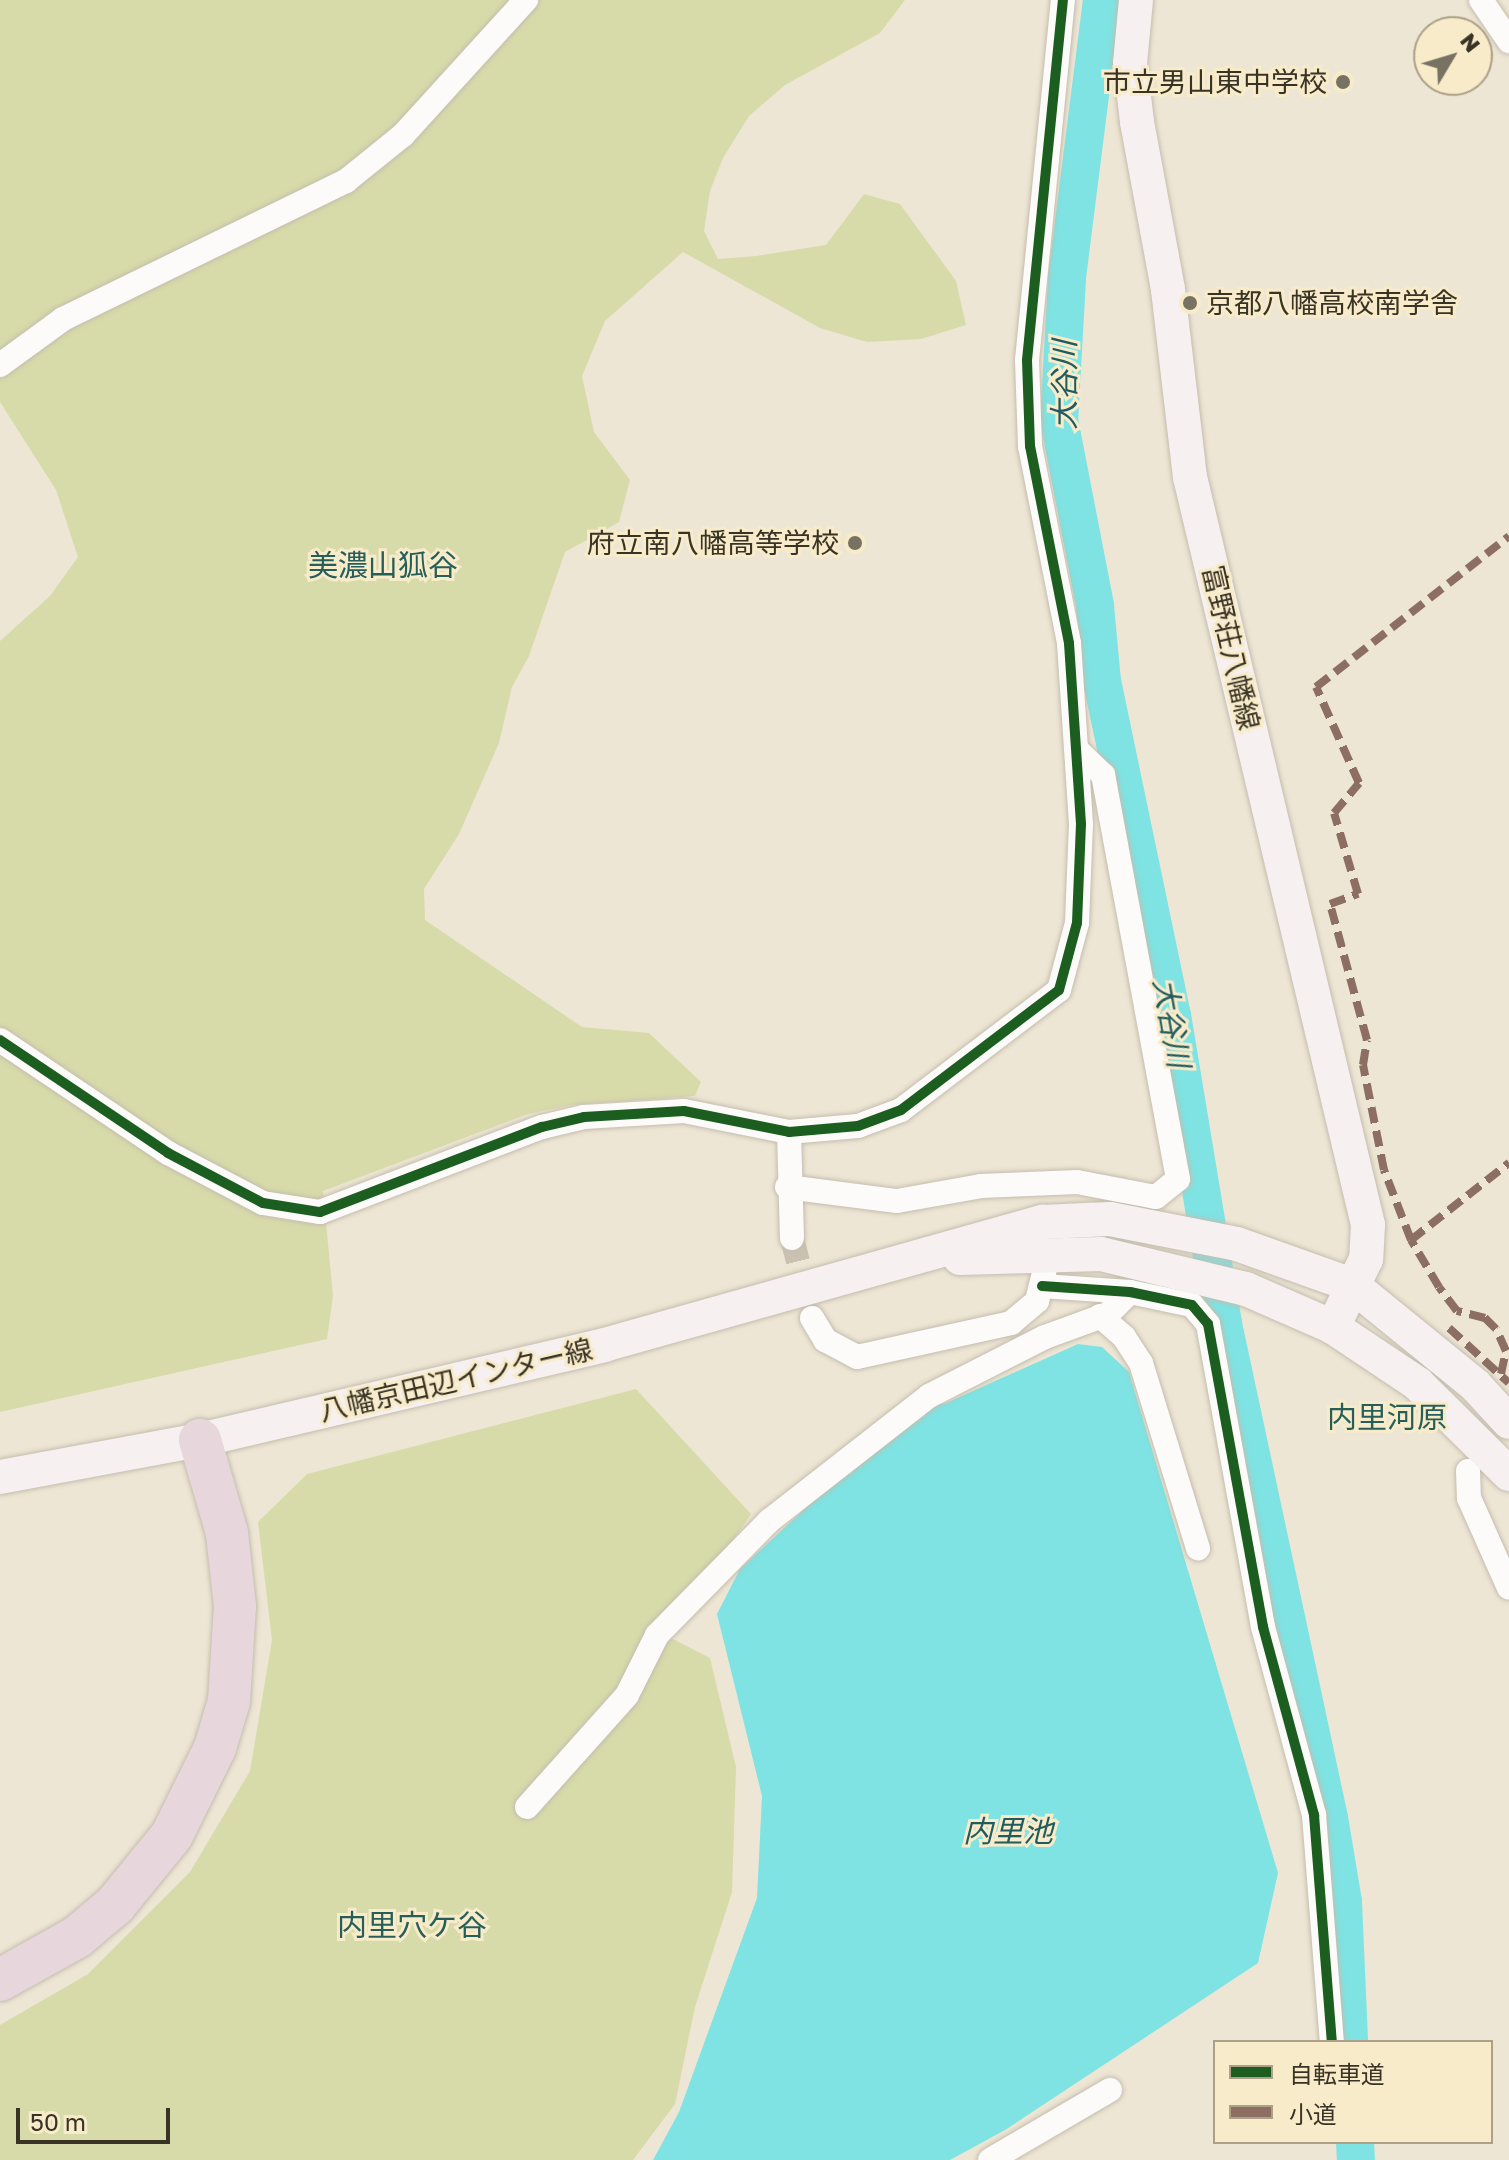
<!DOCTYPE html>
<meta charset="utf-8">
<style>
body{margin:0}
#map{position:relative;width:1509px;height:2160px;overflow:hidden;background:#eee6d4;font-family:"Golos Text","Noto Sans JP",sans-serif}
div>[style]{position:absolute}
.green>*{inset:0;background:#d7dba9}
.water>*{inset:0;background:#7ee3e2}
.river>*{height:38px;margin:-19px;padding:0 19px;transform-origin:19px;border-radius:19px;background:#7ee3e2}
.minor-tunnel>*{height:24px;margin-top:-12px;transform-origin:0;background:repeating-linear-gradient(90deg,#cac2b1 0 24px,transparent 0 36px)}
.roads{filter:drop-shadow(0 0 2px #c4bdaf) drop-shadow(0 0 2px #c4bdaf)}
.minor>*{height:24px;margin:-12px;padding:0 12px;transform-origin:12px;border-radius:12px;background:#fcfbf9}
.secondary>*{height:34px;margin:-17px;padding:0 17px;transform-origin:17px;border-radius:17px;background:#f6f0f0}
.motorway>*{height:42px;margin:-21px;padding:0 21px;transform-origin:21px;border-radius:21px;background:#e7d7dc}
.quiet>*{height:8px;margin-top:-4px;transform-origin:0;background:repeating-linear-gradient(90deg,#8d6e63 0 16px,transparent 0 24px)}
.cycleway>*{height:10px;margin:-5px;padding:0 5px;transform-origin:5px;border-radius:5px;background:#1b5e20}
.dots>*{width:22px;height:22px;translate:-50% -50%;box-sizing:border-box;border:4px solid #f8ebc9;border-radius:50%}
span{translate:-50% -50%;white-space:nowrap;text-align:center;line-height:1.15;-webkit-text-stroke:6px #f8ebc9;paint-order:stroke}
.poi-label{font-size:28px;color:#393326}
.right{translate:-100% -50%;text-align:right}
.left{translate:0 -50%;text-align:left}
.street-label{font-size:28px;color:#393326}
.water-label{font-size:30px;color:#205c5f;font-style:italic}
.neighbourhood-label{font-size:30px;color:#265f5a}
.legend{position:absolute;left:1213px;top:2040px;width:280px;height:104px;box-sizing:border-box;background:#f8ebc9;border:2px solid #aca188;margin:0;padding:10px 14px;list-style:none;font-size:24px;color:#393326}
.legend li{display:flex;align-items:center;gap:16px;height:40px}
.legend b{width:40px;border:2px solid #aca188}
.north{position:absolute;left:1413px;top:16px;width:80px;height:80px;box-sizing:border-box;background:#f8ebc9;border:2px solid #aca188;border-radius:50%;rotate:52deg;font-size:22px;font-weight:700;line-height:32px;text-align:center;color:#393326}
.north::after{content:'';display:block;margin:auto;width:28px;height:36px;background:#787263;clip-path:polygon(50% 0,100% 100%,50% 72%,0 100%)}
.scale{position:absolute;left:16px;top:2108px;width:154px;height:36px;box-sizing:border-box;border:4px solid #393326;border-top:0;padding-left:10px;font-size:24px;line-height:28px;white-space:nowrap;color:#393326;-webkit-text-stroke:6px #f8ebc9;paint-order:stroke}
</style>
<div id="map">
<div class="green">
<div style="clip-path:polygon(0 0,905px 0,880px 33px,785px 85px,749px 116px,723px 158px,710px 191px,704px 231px,718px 259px,756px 256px,826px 245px,864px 194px,900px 204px,956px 281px,966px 325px,921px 339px,867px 342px,820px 328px,683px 252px,605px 321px,582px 376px,594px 432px,630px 480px,619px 522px,565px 552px,529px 656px,512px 687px,499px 743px,459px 834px,424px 889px,425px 920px,582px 1027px,649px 1033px,701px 1082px,695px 1096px,571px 1105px,528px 1114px,323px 1191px,333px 1296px,327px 1339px,0 1412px,0 641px,50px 596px,78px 557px,56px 490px,0 402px)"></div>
<div style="clip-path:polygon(636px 1389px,751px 1514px,667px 1636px,710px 1658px,736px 1767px,732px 1892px,695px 2007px,675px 2104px,633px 2160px,0 2160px,0 2025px,88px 1974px,190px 1872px,250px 1771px,272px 1640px,258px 1522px,307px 1474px)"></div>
</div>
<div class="water">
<div style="clip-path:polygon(1078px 1344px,1102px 1347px,1129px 1372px,1278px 1873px,1258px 1963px,1005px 2130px,950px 2160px,653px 2160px,679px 2112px,757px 1898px,762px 1796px,717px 1614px,740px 1569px,910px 1411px,946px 1403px)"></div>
</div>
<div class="river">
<div style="left:1102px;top:0;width:281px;rotate:97.2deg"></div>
<div style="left:1067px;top:279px;width:141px;rotate:93.2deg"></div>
<div style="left:1059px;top:420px;width:189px;rotate:79deg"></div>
<div style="left:1095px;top:606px;width:75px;rotate:84.7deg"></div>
<div style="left:1102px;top:681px;width:341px;rotate:78.2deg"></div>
<div style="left:1172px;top:1015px;width:313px;rotate:80.6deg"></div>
<div style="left:1223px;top:1324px;width:505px;rotate:77.89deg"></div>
<div style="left:1329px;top:1818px;width:85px;rotate:80.5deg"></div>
<div style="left:1343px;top:1902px;width:140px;rotate:87.5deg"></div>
<div style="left:1355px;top:2142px;width:18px;rotate:87deg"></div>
</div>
<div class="minor-tunnel">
<div style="left:792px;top:1238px;width:65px;rotate:75.7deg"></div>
</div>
<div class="roads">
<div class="minor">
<div style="left:1481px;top:0;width:50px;rotate:55.7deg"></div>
<div style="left:0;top:365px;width:78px;rotate:-36.1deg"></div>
<div style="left:63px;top:319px;width:315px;rotate:-26deg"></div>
<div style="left:346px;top:181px;width:73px;rotate:-38.9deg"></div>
<div style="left:403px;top:135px;width:183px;rotate:-47.7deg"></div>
<div style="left:0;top:1040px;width:202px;rotate:33.9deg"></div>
<div style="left:168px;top:1153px;width:107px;rotate:27.8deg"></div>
<div style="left:263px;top:1203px;width:58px;rotate:9deg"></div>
<div style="left:320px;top:1212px;width:238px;rotate:-21deg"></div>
<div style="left:542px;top:1127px;width:43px;rotate:-13.4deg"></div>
<div style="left:584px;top:1117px;width:100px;rotate:-3.4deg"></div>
<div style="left:684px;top:1111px;width:107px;rotate:11.3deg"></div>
<div style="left:789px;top:1132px;width:69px;rotate:-5deg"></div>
<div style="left:858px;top:1126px;width:46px;rotate:-20.4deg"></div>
<div style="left:901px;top:1110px;width:198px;rotate:-37.2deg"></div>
<div style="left:1059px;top:990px;width:69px;rotate:-75deg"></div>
<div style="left:1077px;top:923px;width:99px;rotate:-87.7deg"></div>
<div style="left:1081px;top:824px;width:181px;rotate:-93.8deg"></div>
<div style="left:1069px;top:643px;width:201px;rotate:-101.2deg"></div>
<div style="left:1030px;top:446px;width:86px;rotate:-92deg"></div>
<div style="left:1027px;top:360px;width:362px;rotate:-84.3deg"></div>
<div style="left:789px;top:1132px;width:106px;rotate:88.4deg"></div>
<div style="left:787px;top:1187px;width:111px;rotate:7.3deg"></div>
<div style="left:897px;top:1201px;width:85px;rotate:-10.1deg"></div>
<div style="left:981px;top:1186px;width:96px;rotate:-2.4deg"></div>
<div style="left:1077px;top:1182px;width:80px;rotate:10.8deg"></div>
<div style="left:1156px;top:1197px;width:28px;rotate:-39deg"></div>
<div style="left:1178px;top:1179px;width:411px;rotate:-100.5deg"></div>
<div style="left:1103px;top:775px;width:37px;rotate:-136deg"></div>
<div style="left:1042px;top:1286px;width:88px;rotate:3.9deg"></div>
<div style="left:1130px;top:1292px;width:63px;rotate:11.8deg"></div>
<div style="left:1192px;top:1305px;width:25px;rotate:50deg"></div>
<div style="left:1208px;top:1324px;width:308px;rotate:79.7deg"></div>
<div style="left:1263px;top:1627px;width:195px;rotate:74.8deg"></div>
<div style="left:1314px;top:1815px;width:228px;rotate:85.5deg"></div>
<div style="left:1100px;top:1316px;width:32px;rotate:41deg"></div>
<div style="left:1124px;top:1337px;width:31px;rotate:57deg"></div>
<div style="left:1141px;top:1363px;width:194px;rotate:72.9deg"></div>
<div style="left:812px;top:1318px;width:26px;rotate:59deg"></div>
<div style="left:825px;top:1340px;width:36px;rotate:28deg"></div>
<div style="left:857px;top:1357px;width:158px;rotate:-12.4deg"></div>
<div style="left:1011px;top:1323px;width:34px;rotate:-40deg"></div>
<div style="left:1037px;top:1301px;width:32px;rotate:-76deg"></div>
<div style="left:1468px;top:1471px;width:27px;rotate:88deg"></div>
<div style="left:1469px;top:1498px;width:98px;rotate:66deg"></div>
<div style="left:527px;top:1807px;width:150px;rotate:-48.2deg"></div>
<div style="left:627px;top:1695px;width:67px;rotate:-63.4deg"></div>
<div style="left:657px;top:1635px;width:160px;rotate:-45.5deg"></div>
<div style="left:769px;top:1521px;width:203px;rotate:-38deg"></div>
<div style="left:929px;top:1396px;width:130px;rotate:-27deg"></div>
<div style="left:1045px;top:1337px;width:67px;rotate:-20.1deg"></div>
<div style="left:1108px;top:1314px;width:31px;rotate:-45deg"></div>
<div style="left:990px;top:2160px;width:139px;rotate:-30.3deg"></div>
</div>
<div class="secondary">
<div style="left:1136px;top:0;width:63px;rotate:95.4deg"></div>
<div style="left:1130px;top:63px;width:59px;rotate:83.2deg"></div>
<div style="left:1137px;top:122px;width:171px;rotate:79.5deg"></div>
<div style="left:1168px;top:290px;width:188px;rotate:83.3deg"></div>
<div style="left:1190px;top:477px;width:769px;rotate:76.61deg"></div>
<div style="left:1368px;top:1225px;width:34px;rotate:93deg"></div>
<div style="left:1366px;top:1259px;width:76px;rotate:115.9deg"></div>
<div style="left:960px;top:1258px;width:141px;rotate:-1.6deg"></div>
<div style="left:1101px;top:1254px;width:149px;rotate:13.6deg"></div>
<div style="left:1246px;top:1289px;width:95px;rotate:23.6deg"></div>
<div style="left:1333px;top:1327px;width:102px;rotate:33.8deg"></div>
<div style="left:1418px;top:1384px;width:128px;rotate:44.7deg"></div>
<div style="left:0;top:1477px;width:203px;rotate:-10.5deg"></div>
<div style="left:200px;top:1440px;width:415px;rotate:-13.2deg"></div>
<div style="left:604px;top:1345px;width:456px;rotate:-15.7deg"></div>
<div style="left:1043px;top:1222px;width:67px;rotate:-2.6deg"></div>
<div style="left:1110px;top:1219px;width:129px;rotate:11.1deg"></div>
<div style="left:1237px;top:1244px;width:122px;rotate:19.6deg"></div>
<div style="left:1352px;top:1285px;width:159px;rotate:39.1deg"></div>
<div style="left:1475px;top:1385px;width:50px;rotate:47.4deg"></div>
</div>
<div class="motorway">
<div style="left:0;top:1980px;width:88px;rotate:-29.2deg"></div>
<div style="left:77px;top:1937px;width:50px;rotate:-40.1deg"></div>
<div style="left:115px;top:1905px;width:90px;rotate:-50.8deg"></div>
<div style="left:172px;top:1835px;width:97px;rotate:-63.7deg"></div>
<div style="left:215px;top:1748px;width:49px;rotate:-73.4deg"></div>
<div style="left:229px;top:1701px;width:95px;rotate:-86.4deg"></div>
<div style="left:235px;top:1606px;width:73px;rotate:-96.3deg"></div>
<div style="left:227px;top:1533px;width:97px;rotate:-106.2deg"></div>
</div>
</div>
<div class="quiet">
<div style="left:1411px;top:1240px;width:125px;rotate:-38.2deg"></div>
<div style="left:1449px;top:1328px;width:81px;rotate:42.5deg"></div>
<div style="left:1501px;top:1374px;width:24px;rotate:-78deg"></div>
<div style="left:1506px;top:1351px;width:24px;rotate:-114deg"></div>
<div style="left:1496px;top:1329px;width:16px;rotate:-135deg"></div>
<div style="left:1485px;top:1318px;width:29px;rotate:-166deg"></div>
<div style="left:1457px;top:1311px;width:30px;rotate:-127deg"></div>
<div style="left:1439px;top:1287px;width:55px;rotate:-120.8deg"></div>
<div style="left:1411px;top:1240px;width:75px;rotate:-111.1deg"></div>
<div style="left:1384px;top:1170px;width:107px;rotate:-101.3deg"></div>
<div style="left:1363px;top:1065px;width:25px;rotate:-81deg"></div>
<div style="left:1367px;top:1040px;width:141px;rotate:-105.2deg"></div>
<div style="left:1330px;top:904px;width:30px;rotate:-20deg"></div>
<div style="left:1358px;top:894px;width:84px;rotate:-106.5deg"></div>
<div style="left:1334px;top:813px;width:39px;rotate:-50deg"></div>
<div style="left:1359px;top:783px;width:105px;rotate:-114.1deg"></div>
<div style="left:1316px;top:687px;width:245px;rotate:-38deg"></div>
</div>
<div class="cycleway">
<div style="left:0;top:1040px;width:202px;rotate:33.9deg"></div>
<div style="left:168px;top:1153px;width:107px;rotate:27.8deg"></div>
<div style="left:263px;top:1203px;width:58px;rotate:9deg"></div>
<div style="left:320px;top:1212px;width:238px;rotate:-21deg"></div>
<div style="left:542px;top:1127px;width:43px;rotate:-13.4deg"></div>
<div style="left:584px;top:1117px;width:100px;rotate:-3.4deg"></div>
<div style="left:684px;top:1111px;width:107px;rotate:11.3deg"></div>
<div style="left:789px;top:1132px;width:69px;rotate:-5deg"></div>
<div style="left:858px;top:1126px;width:46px;rotate:-20.4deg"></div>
<div style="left:901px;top:1110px;width:198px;rotate:-37.2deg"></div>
<div style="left:1059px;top:990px;width:69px;rotate:-75deg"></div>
<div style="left:1077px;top:923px;width:99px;rotate:-87.7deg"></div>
<div style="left:1081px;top:824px;width:181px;rotate:-93.8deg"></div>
<div style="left:1069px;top:643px;width:201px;rotate:-101.2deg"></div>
<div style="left:1030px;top:446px;width:86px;rotate:-92deg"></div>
<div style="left:1027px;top:360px;width:362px;rotate:-84.3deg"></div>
<div style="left:1042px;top:1286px;width:88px;rotate:3.9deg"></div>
<div style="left:1130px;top:1292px;width:63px;rotate:11.8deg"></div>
<div style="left:1192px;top:1305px;width:25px;rotate:50deg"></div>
<div style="left:1208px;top:1324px;width:308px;rotate:79.7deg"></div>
<div style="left:1263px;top:1627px;width:195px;rotate:74.8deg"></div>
<div style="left:1314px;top:1815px;width:228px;rotate:85.5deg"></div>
</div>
<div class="dots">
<div style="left:1343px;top:82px;background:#787263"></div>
<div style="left:1190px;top:303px;background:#787263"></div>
<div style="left:855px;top:543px;background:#787263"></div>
</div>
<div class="poi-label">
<span class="right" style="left:1327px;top:82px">市立男山東中学校</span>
<span class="left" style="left:1206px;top:303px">京都八幡高校南学舎</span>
<span class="right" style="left:839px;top:543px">府立南八幡高等学校</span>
</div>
<div class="street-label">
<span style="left:1231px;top:648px;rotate:77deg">富野荘八幡線</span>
<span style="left:456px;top:1380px;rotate:-13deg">八幡京田辺インター線</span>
</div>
<div class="water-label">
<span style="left:1064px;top:385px;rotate:-90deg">大谷川</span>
<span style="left:1172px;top:1023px;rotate:80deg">大谷川</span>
<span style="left:1008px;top:1831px">内里池</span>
</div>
<div class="neighbourhood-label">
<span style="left:383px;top:565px">美濃山狐谷</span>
<span style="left:1387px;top:1417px">内里河原</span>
<span style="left:412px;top:1925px">内里穴ケ谷</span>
</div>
<ul class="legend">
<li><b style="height:10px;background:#1b5e20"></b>自転車道</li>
<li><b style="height:10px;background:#8d6e63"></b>小道</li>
</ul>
<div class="north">N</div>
<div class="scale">50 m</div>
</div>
